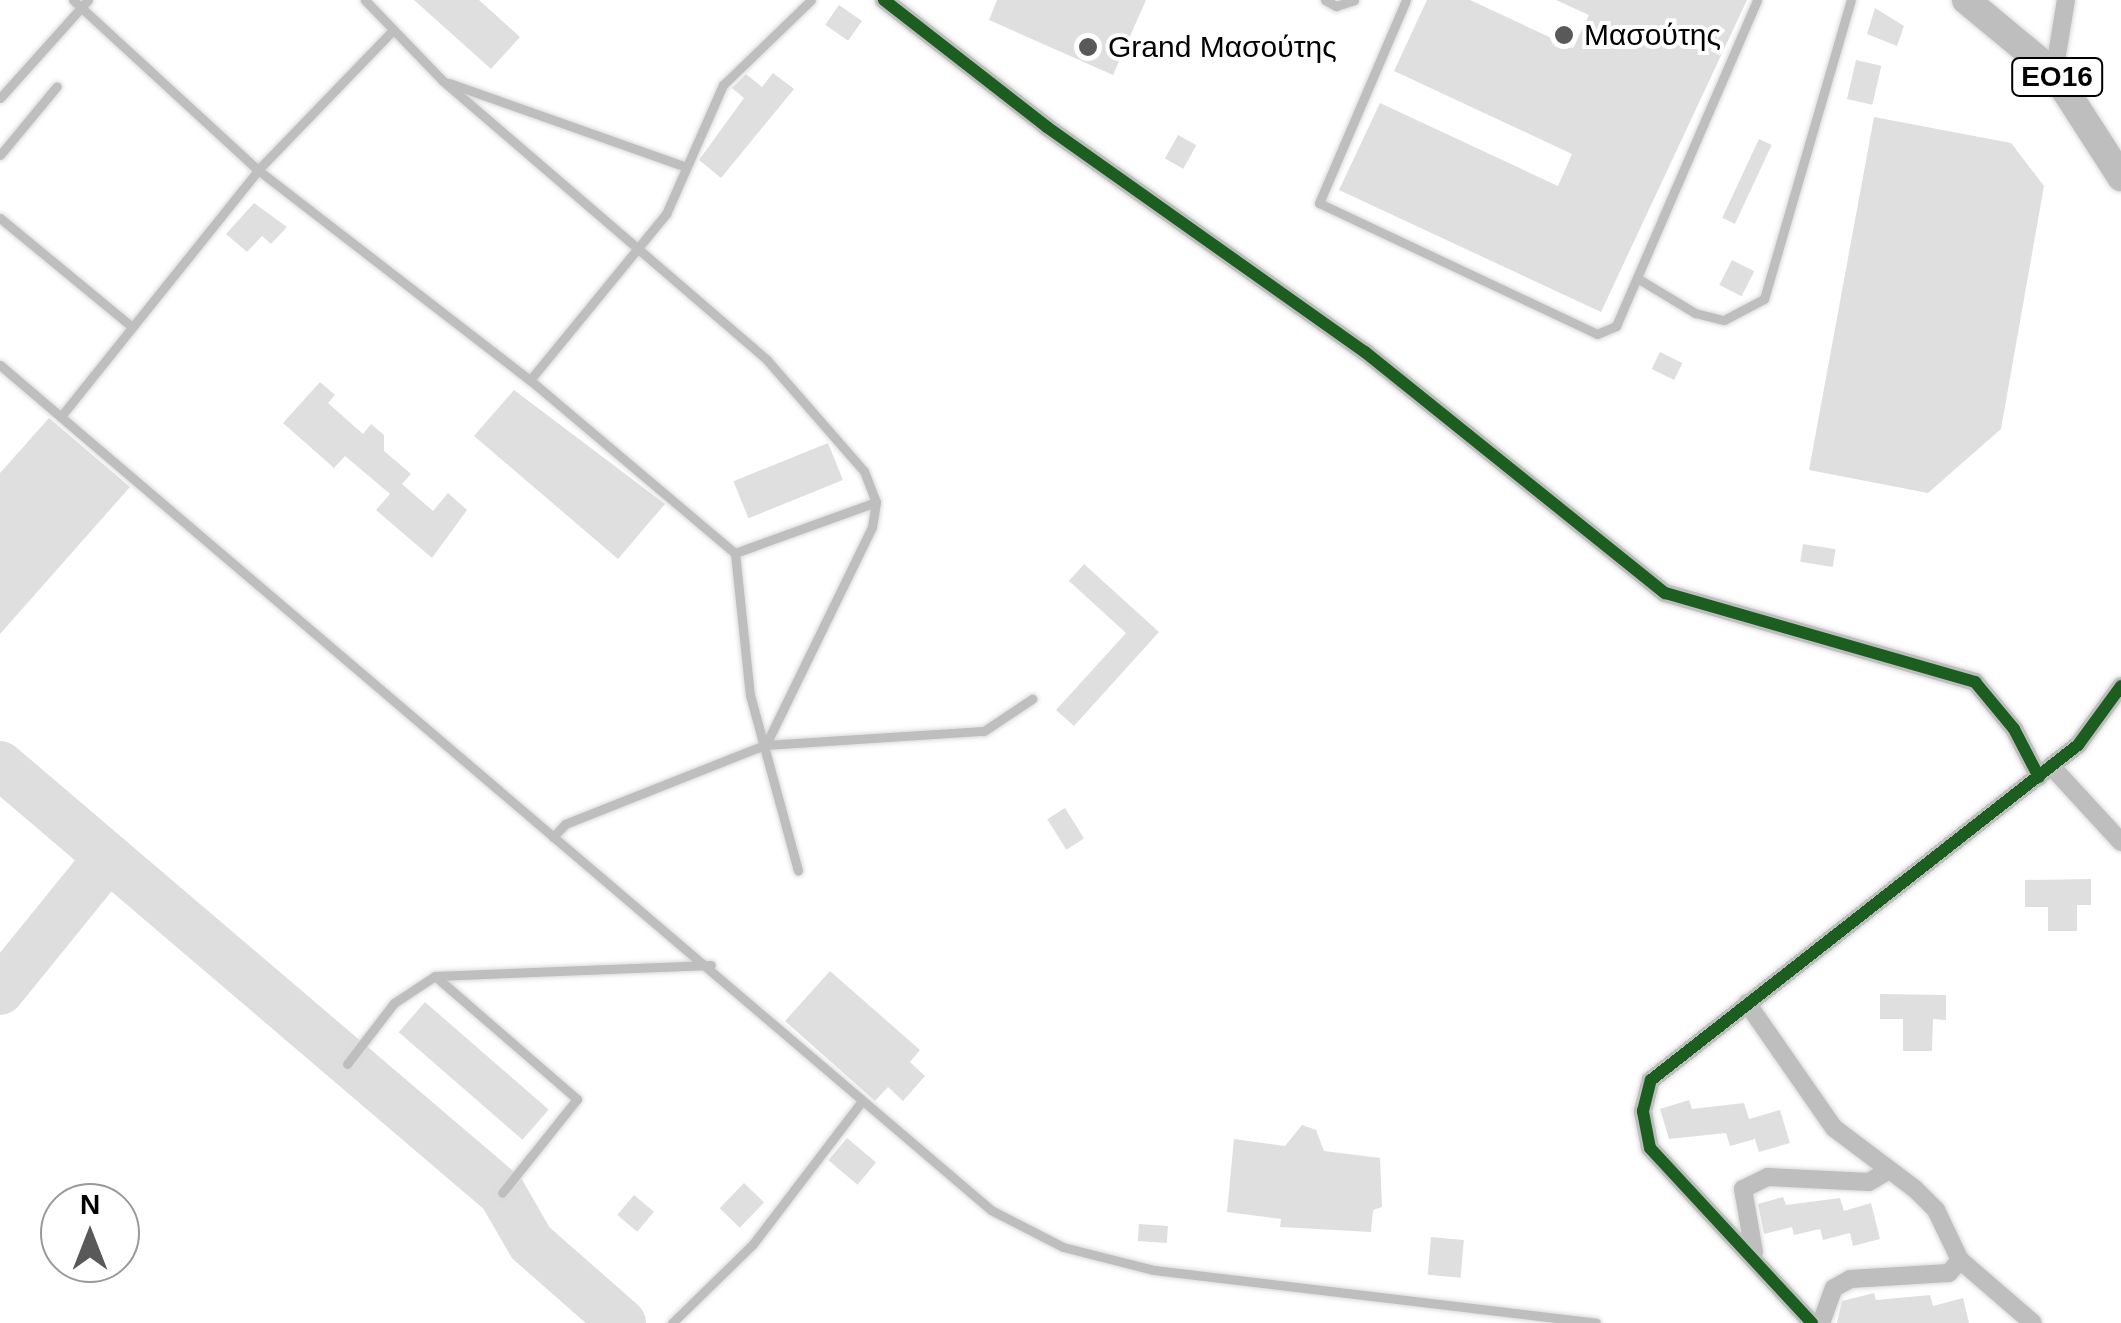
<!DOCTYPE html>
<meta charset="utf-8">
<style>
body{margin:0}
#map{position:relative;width:2121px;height:1323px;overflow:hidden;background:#fff;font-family:Helvetica,sans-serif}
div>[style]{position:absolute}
.taxiway>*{height:48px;margin:-24px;padding:0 24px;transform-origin:24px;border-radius:24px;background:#dedede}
.building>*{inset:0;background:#dfdfdf;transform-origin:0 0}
.roads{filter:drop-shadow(0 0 2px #dbdbdb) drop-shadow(0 0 2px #dbdbdb)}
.lane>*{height:9px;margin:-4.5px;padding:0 4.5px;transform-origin:4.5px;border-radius:4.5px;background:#bebebe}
.street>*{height:18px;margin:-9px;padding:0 9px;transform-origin:9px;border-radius:9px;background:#bebebe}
.primary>*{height:28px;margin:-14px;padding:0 14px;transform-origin:14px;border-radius:14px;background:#bebebe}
.cycleway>*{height:12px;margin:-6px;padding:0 6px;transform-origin:6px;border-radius:6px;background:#1b5e20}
.dots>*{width:28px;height:28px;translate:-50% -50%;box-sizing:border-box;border:5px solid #fff;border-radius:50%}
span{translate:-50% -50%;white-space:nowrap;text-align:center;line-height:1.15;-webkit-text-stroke:8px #fff;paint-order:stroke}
.shield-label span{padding:2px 8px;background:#fff;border:2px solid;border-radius:8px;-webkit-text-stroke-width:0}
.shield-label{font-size:28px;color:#000;font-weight:700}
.poi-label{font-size:30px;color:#000}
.left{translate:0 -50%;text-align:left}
.north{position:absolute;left:40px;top:1183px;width:100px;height:100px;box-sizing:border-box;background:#fff;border:2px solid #999;border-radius:50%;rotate:0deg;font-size:28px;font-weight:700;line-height:40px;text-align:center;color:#000}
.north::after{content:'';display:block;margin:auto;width:35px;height:45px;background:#595959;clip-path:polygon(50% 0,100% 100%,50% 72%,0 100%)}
</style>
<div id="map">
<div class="taxiway">
<div style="left:0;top:765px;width:660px;rotate:40.45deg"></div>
<div style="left:502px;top:1193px;width:58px;rotate:59.9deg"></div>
<div style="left:531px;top:1243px;width:121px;rotate:41.3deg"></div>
<div style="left:0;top:991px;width:169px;rotate:-51deg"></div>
<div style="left:106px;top:860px;width:7px;rotate:153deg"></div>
</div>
<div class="building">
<div style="clip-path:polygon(414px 0,479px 0,520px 37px,491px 69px)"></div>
<div style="clip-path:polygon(997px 0,1146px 0,1113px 75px,989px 20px)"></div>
<div style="clip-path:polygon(1427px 0,1470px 0,1573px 48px,1589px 15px,1556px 0,1747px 0,1601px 312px,1339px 190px,1380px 103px,1558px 186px,1572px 154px,1394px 71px)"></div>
<div style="left:839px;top:5px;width:28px;height:24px;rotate:35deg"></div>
<div style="clip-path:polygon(1875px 8px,1904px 26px,1897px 46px,1867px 34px)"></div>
<div style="left:1856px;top:60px;width:26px;height:40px;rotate:13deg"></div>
<div style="clip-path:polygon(773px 73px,794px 89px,721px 178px,699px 160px,744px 98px,732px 88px,746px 74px,762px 87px)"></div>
<div style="clip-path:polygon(1874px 117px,2011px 143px,2044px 186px,2001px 429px,1928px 493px,1809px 470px)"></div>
<div style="left:1178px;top:135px;width:21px;height:27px;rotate:29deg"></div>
<div style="left:1759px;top:139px;width:14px;height:87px;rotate:25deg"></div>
<div style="clip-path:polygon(254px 203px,287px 227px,271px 244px,262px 236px,247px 252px,226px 234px)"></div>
<div style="left:1732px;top:260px;width:25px;height:28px;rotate:27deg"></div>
<div style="left:1660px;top:352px;width:25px;height:19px;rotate:26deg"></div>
<div style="clip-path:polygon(320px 382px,335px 395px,328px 403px,363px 434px,371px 424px,384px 435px,384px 451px,411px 474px,402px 484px,433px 511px,448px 493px,467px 510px,432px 558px,376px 510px,390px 494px,345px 456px,334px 468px,283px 423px)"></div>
<div style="clip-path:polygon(514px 390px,665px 504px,618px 559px,474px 436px)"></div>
<div style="clip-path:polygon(49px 418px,130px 487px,0 634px,0 473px)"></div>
<div style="left:828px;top:443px;width:40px;height:102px;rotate:68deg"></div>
<div style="left:1803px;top:544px;width:33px;height:18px;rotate:9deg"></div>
<div style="clip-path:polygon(1084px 564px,1159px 632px,1074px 726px,1056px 710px,1126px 633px,1069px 581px)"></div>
<div style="left:1065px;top:808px;width:36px;height:21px;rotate:58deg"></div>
<div style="clip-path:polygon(2091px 879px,2091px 905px,2077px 905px,2077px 931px,2048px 931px,2048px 907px,2025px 907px,2025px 880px)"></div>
<div style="clip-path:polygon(830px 971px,920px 1050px,910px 1062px,925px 1076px,903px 1101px,888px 1087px,875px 1101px,785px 1021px)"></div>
<div style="clip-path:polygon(1880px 994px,1946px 995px,1946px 1020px,1933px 1019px,1932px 1051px,1903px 1051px,1903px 1019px,1880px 1019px)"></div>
<div style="left:425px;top:1002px;width:164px;height:40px;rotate:41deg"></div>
<div style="clip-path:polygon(1689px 1100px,1692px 1109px,1744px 1103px,1749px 1119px,1780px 1110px,1790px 1143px,1759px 1152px,1755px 1139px,1730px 1146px,1726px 1133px,1669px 1139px,1660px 1109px)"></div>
<div style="clip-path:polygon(1302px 1125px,1316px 1130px,1324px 1151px,1380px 1158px,1382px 1207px,1373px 1210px,1371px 1232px,1280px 1227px,1281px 1219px,1227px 1212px,1234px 1139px,1285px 1146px)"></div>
<div style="left:847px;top:1138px;width:38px;height:29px;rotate:40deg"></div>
<div style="left:744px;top:1183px;width:28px;height:35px;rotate:44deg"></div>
<div style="left:634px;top:1195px;width:26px;height:26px;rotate:40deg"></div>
<div style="clip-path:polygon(1783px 1197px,1786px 1205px,1840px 1198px,1844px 1211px,1871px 1203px,1880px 1239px,1853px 1246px,1850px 1233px,1823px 1240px,1820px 1229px,1794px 1235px,1792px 1227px,1764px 1234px,1758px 1204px)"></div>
<div style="left:1139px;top:1224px;width:29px;height:17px;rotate:4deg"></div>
<div style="left:1431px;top:1237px;width:33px;height:38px;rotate:5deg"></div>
<div style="clip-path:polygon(1874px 1293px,1876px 1300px,1930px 1295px,1933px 1306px,1963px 1298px,1969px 1323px,1837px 1323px,1842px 1301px)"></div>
</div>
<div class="roads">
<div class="lane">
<div style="left:73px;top:0;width:251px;rotate:42.6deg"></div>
<div style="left:258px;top:170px;width:344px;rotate:37.7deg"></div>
<div style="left:530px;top:380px;width:268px;rotate:40.2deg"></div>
<div style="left:735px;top:553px;width:143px;rotate:84deg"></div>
<div style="left:750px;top:695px;width:182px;rotate:74.7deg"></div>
<div style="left:365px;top:0;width:112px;rotate:46.1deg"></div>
<div style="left:443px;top:81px;width:428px;rotate:40.7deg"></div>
<div style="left:767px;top:360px;width:147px;rotate:48.9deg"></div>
<div style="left:864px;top:471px;width:33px;rotate:69deg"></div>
<div style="left:876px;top:502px;width:25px;rotate:99deg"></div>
<div style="left:872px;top:527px;width:242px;rotate:116deg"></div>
<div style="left:1325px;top:0;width:13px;rotate:29deg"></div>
<div style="left:1336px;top:6px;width:19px;rotate:-18deg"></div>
<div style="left:1406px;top:0;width:221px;rotate:113.2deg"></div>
<div style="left:1319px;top:203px;width:307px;rotate:25.2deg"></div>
<div style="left:1597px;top:334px;width:21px;rotate:-23deg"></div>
<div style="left:1616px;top:326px;width:355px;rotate:-66.6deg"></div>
<div style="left:449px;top:83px;width:251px;rotate:19.5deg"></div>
<div style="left:0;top:98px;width:132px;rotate:-48.1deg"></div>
<div style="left:0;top:155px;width:89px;rotate:-50.4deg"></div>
<div style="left:0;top:218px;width:168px;rotate:39.5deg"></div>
<div style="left:1637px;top:278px;width:68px;rotate:31.1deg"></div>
<div style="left:1695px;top:313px;width:30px;rotate:14deg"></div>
<div style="left:1724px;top:320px;width:45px;rotate:-27.7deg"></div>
<div style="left:1764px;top:299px;width:311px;rotate:-73.8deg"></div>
<div style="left:0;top:365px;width:1302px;rotate:40.45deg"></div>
<div style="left:991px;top:1210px;width:81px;rotate:27.2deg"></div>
<div style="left:1063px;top:1247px;width:94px;rotate:14.2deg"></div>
<div style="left:1154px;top:1270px;width:445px;rotate:6.8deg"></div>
<div style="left:530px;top:380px;width:215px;rotate:-50.7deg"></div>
<div style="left:666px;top:214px;width:141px;rotate:-66.2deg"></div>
<div style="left:723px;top:85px;width:122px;rotate:-44deg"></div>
<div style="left:62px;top:415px;width:314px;rotate:-51.3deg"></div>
<div style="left:258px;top:170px;width:193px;rotate:-46deg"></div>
<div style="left:735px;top:553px;width:150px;rotate:-19.9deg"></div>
<div style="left:553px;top:837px;width:18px;rotate:-47deg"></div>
<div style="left:565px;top:824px;width:215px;rotate:-21.6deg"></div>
<div style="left:765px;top:745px;width:219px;rotate:-3.7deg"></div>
<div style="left:984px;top:731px;width:58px;rotate:-33.7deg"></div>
<div style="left:435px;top:976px;width:188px;rotate:40.9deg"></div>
<div style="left:577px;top:1099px;width:120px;rotate:128.6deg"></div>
<div style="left:347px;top:1064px;width:77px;rotate:-52.4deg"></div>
<div style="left:394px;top:1003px;width:49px;rotate:-33.4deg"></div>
<div style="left:435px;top:976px;width:276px;rotate:-2.3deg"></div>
<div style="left:672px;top:1323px;width:113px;rotate:-44.3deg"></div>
<div style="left:753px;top:1244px;width:180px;rotate:-52.7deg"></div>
</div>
<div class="street">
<div style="left:884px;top:0;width:207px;rotate:37.9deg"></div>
<div style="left:1047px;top:127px;width:390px;rotate:35.3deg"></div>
<div style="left:1365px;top:352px;width:385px;rotate:38.8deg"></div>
<div style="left:1665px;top:593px;width:323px;rotate:16deg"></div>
<div style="left:1975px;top:682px;width:61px;rotate:50.3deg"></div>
<div style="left:2014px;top:729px;width:54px;rotate:62.5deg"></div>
<div style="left:2054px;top:73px;width:74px;rotate:-80.7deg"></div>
<div style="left:2052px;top:767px;width:102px;rotate:47.4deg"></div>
<div style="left:1747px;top:1003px;width:152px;rotate:55.2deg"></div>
<div style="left:1834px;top:1128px;width:101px;rotate:37deg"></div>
<div style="left:1915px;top:1189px;width:30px;rotate:45deg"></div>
<div style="left:1936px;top:1210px;width:55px;rotate:64.4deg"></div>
<div style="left:1960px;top:1260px;width:96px;rotate:40.8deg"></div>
<div style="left:1754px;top:1252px;width:64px;rotate:-99.9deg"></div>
<div style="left:1743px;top:1189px;width:28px;rotate:-26deg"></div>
<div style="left:1768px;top:1177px;width:101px;rotate:2.8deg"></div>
<div style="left:1869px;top:1182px;width:21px;rotate:-31deg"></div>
<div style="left:1812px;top:1323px;width:238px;rotate:-132.8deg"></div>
<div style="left:1650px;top:1148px;width:38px;rotate:-101deg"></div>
<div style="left:1643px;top:1111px;width:32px;rotate:-76deg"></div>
<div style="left:1651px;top:1080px;width:543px;rotate:-38.12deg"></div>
<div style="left:2078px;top:745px;width:73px;rotate:-53.9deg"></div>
<div style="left:1821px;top:1323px;width:37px;rotate:-70deg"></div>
<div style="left:1834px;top:1288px;width:18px;rotate:-29deg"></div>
<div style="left:1850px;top:1279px;width:99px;rotate:-3.5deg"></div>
<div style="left:1949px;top:1273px;width:17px;rotate:-50deg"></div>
</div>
<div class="primary">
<div style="left:1966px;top:0;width:114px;rotate:39.7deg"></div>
<div style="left:2054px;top:73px;width:124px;rotate:57.2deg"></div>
</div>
</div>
<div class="cycleway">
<div style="left:884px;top:0;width:207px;rotate:37.9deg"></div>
<div style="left:1047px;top:127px;width:390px;rotate:35.3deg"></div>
<div style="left:1365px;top:352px;width:385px;rotate:38.8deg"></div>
<div style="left:1665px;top:593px;width:323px;rotate:16deg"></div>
<div style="left:1975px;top:682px;width:61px;rotate:50.3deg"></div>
<div style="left:2014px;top:729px;width:54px;rotate:62.5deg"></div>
<div style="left:1812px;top:1323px;width:238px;rotate:-132.8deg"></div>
<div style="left:1650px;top:1148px;width:38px;rotate:-101deg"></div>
<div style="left:1643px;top:1111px;width:32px;rotate:-76deg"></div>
<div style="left:1651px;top:1080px;width:543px;rotate:-38.12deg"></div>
<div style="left:2078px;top:745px;width:73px;rotate:-53.9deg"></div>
</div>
<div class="dots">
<div style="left:1564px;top:35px;background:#595959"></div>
<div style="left:1088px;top:47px;background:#595959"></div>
</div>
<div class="shield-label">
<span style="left:2057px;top:77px">ΕΟ16</span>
</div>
<div class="poi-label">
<span class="left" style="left:1584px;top:35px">Μασούτης</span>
<span class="left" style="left:1108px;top:47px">Grand Μασούτης</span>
</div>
<div class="north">N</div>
</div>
